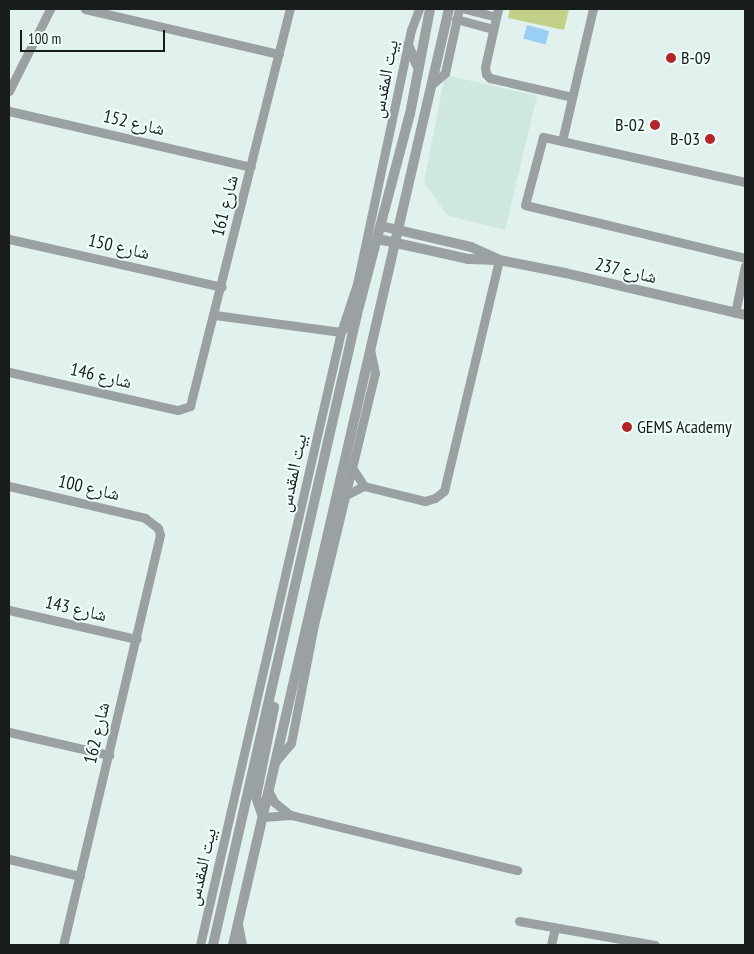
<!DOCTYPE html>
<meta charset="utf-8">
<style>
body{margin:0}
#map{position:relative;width:754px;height:954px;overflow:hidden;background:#e1f1ed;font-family:"PT Sans Narrow","Noto Naskh Arabic",sans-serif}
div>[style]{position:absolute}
.built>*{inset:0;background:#cfe7e1}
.green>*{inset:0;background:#c3d088}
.water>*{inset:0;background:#99cff6;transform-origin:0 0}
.minor>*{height:9px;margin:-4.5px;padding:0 4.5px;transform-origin:4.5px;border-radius:4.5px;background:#9ba1a2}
.tertiary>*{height:10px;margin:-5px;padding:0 5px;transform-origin:5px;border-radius:5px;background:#9ba1a2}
.dots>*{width:14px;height:14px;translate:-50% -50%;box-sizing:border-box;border:2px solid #effefa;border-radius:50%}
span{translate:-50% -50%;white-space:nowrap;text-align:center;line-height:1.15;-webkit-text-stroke:4px #effefa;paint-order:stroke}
.poi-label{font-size:18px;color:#181d1c}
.left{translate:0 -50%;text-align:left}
.right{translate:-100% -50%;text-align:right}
.street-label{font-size:18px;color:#181d1c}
.frame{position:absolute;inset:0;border:10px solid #181d1c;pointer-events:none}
.scale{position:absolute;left:20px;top:30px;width:145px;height:22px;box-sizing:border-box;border:2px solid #181d1c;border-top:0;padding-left:6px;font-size:15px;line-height:18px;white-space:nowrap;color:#181d1c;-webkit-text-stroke:4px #effefa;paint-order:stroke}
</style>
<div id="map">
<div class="built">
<div style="clip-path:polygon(445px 75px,537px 96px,505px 230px,447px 215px,424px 182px)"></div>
</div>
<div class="green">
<div style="clip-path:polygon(510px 9px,569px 9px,564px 30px,508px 18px)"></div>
</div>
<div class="water">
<div style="left:527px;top:25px;width:23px;height:14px;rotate:15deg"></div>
</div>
<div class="minor">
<div style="left:85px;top:9px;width:199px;rotate:13.1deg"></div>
<div style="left:465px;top:9px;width:32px;rotate:14deg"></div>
<div style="left:498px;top:9px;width:59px;rotate:102.6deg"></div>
<div style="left:485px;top:67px;width:7px;rotate:82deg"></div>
<div style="left:486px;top:74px;width:6px;rotate:45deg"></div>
<div style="left:490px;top:78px;width:84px;rotate:13deg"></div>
<div style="left:456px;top:19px;width:38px;rotate:15deg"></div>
<div style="left:432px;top:84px;width:17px;rotate:-40deg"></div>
<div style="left:445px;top:73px;width:66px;rotate:-77.7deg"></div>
<div style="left:9px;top:91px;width:92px;rotate:-63.4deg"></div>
<div style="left:9px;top:111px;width:248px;rotate:13deg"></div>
<div style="left:562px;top:141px;width:136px;rotate:-76.8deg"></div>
<div style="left:745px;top:182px;width:207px;rotate:-167.4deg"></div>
<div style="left:543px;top:137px;width:70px;rotate:104.8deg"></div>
<div style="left:525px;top:205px;width:226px;rotate:13.5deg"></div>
<div style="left:9px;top:239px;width:218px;rotate:12.7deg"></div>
<div style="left:735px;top:313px;width:48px;rotate:-78deg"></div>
<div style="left:215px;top:315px;width:127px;rotate:7.7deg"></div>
<div style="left:9px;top:372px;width:173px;rotate:12.7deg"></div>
<div style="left:178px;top:410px;width:13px;rotate:-18deg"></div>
<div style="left:190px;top:406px;width:409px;rotate:-75.9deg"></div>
<div style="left:351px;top:466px;width:24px;rotate:57deg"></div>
<div style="left:364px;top:486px;width:63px;rotate:13.8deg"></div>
<div style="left:425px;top:501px;width:10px;rotate:-17deg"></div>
<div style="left:435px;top:498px;width:11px;rotate:-38deg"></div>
<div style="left:444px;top:491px;width:237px;rotate:-76.6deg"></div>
<div style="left:9px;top:486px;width:140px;rotate:13.2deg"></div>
<div style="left:145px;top:518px;width:16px;rotate:38deg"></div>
<div style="left:158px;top:528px;width:7px;rotate:74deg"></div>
<div style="left:160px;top:535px;width:421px;rotate:103.3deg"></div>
<div style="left:344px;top:496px;width:22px;rotate:-27deg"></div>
<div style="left:9px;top:610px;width:131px;rotate:12.8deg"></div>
<div style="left:9px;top:732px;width:103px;rotate:13deg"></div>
<div style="left:276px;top:761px;width:23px;rotate:-50deg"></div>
<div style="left:291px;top:743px;width:120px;rotate:-79deg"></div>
<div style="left:314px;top:625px;width:259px;rotate:-76.4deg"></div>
<div style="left:375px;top:373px;width:25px;rotate:-102deg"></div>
<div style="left:269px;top:792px;width:11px;rotate:63deg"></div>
<div style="left:274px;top:802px;width:21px;rotate:39deg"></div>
<div style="left:263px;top:817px;width:28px;rotate:-4deg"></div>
<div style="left:291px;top:815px;width:233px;rotate:13.7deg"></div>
<div style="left:9px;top:859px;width:73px;rotate:13.5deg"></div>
<div style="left:519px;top:921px;width:138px;rotate:10deg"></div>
<div style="left:238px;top:924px;width:21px;rotate:79deg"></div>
<div style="left:200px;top:945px;width:629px;rotate:-77.05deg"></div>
<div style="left:341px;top:332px;width:51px;rotate:-71.6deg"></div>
<div style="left:357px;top:284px;width:260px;rotate:-78deg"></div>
<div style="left:411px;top:30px;width:22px;rotate:-69deg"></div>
<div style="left:551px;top:945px;width:18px;rotate:-77deg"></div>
</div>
<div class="tertiary">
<div style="left:408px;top:45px;width:22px;rotate:66deg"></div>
<div style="left:381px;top:226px;width:92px;rotate:13.1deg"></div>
<div style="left:471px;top:247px;width:30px;rotate:24deg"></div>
<div style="left:378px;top:239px;width:92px;rotate:12.5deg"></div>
<div style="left:468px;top:259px;width:31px;rotate:2deg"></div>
<div style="left:499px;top:260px;width:67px;rotate:11.1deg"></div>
<div style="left:565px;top:273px;width:185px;rotate:13.1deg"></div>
<div style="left:341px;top:332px;width:23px;rotate:-47deg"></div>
<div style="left:263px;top:817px;width:21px;rotate:-109deg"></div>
<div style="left:256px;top:797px;width:92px;rotate:-78.7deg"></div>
<div style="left:213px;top:945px;width:647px;rotate:-77.14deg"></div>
<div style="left:357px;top:314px;width:207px;rotate:-75.2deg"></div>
<div style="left:410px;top:114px;width:107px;rotate:-79.2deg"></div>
<div style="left:233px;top:945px;width:961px;rotate:-77.01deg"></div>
</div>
<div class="dots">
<div style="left:671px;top:58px;background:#b42429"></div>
<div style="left:655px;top:125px;background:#b42429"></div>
<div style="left:710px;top:139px;background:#b42429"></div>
<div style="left:627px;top:427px;background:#b42429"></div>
</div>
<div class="poi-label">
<span class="left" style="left:681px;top:58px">B-09</span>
<span class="right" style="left:645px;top:125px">B-02</span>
<span class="right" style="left:700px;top:139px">B-03</span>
<span class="left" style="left:637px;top:427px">GEMS Academy</span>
</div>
<div class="street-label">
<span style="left:385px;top:79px;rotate:-79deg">بيت المقدس</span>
<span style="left:134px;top:123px;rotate:13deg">شارع 152</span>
<span style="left:225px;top:206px;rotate:-76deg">شارع 161</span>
<span style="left:119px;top:247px;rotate:13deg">شارع 150</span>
<span style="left:626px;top:271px;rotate:13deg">شارع 237</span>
<span style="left:101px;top:376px;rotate:13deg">شارع 146</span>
<span style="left:293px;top:473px;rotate:-78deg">بيت المقدس</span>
<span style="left:89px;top:488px;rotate:13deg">شارع 100</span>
<span style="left:76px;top:609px;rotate:13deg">شارع 143</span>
<span style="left:97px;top:733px;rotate:-77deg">شارع 162</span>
<span style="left:202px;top:867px;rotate:-77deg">بيت المقدس</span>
</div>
<div class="frame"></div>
<div class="scale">100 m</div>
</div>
